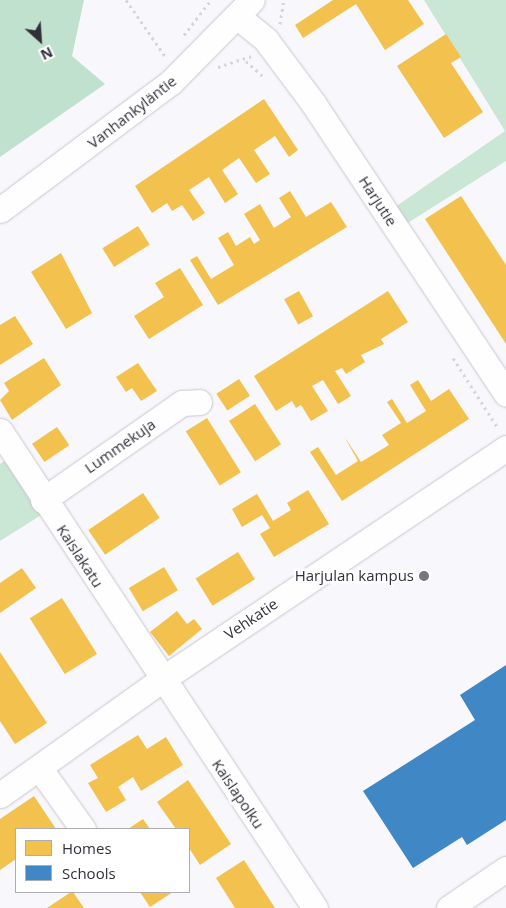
<!DOCTYPE html>
<meta charset="utf-8">
<style>
body{margin:0}
#map{position:relative;width:506px;height:908px;overflow:hidden;background:#f8f7fc;font-family:"Open Sans",sans-serif}
div>[style]{position:absolute}
.green>*{inset:0;background:#cae6d4}
.forest>*{inset:0;background:#c0e1cd}
.homes>*{inset:0;background:#f2c14e;transform-origin:0 0}
.schools>*{inset:0;background:#3f88c5}
.path>*{height:3px;margin-top:-1.5px;transform-origin:0;background:repeating-linear-gradient(90deg,#d6d5da 0 2.5px,transparent 0 6.5px)}
.roads{filter:drop-shadow(0 0 1px #c9c7ce) drop-shadow(0 0 1px #c9c7ce)}
.minor>*{height:25px;margin:-12.5px;padding:0 12.5px;transform-origin:12.5px;border-radius:12.5px;background:#fefeff}
.dots>*{width:14px;height:14px;translate:-50% -50%;box-sizing:border-box;border:2px solid #fff;border-radius:50%}
span{translate:-50% -50%;white-space:nowrap;text-align:center;line-height:1.15;-webkit-text-stroke:5px #fff;paint-order:stroke}
.street-label{font-size:15px;color:#322f39}
.poi-label{font-size:15px;color:#322f39}
.right{translate:-100% -50%;text-align:right}
.legend{position:absolute;left:15px;top:828px;width:175px;height:65px;box-sizing:border-box;background:#fff;border:1px solid #adacb0;margin:0;padding:6px 9px;list-style:none;font-size:15px;color:#322f39}
.legend li{display:flex;align-items:center;gap:10px;height:25px}
.legend b{width:25px;border:1px solid #adacb0}
.north{position:absolute;left:15px;top:15px;width:50px;height:50px;-webkit-text-stroke:4px #fff;paint-order:stroke;rotate:154deg;font-size:14px;font-weight:700;line-height:20px;text-align:center;color:#322f39}
.north::after{content:'';display:block;margin:auto;width:18px;height:22px;background:#322f39;clip-path:polygon(50% 0,100% 100%,50% 72%,0 100%)}
</style>
<div id="map">
<div class="green">
<div style="clip-path:polygon(424px 0,506px 0,506px 161px,406px 224px,395px 207px,505px 131px)"></div>
<div style="clip-path:polygon(10px 457px,46px 512px,0 541px,0 464px)"></div>
</div>
<div class="forest">
<div style="clip-path:polygon(0 0,84px 0,72px 56px,105px 84px,0 157px)"></div>
</div>
<div class="homes">
<div style="clip-path:polygon(333px 0,408px 0,424px 24px,385px 50px,356px 4px,303px 38px,295px 25px)"></div>
<div style="clip-path:polygon(446px 34px,461px 57px,451px 63px,483px 112px,444px 138px,397px 66px)"></div>
<div style="clip-path:polygon(264px 99px,298px 150px,289px 157px,275px 136px,254px 150px,270px 174px,256px 183px,239px 158px,222px 170px,238px 194px,225px 203px,209px 177px,189px 190px,205px 213px,193px 221px,182px 205px,172px 211px,167px 203px,152px 213px,135px 186px)"></div>
<div style="clip-path:polygon(290px 191px,306px 217px,331px 202px,347px 227px,218px 305px,190px 260px,197px 256px,211px 279px,234px 265px,218px 238px,228px 232px,236px 246px,250px 237px,254px 244px,260px 240px,244px 214px,260px 204px,274px 228px,291px 217px,279px 198px)"></div>
<div style="clip-path:polygon(461px 196px,506px 265px,506px 344px,425px 219px)"></div>
<div style="left:138px;top:226px;width:22px;height:42px;rotate:58deg"></div>
<div style="clip-path:polygon(61px 253px,92px 313px,66px 329px,31px 272px)"></div>
<div style="clip-path:polygon(180px 268px,203px 305px,149px 339px,134px 316px,164px 297px,155px 283px)"></div>
<div style="left:299px;top:291px;width:29px;height:17px;rotate:61deg"></div>
<div style="clip-path:polygon(388px 291px,408px 322px,381px 339px,384px 344px,361px 355px,365px 362px,346px 374px,342px 368px,335px 371px,351px 396px,338px 404px,323px 380px,312px 386px,328px 411px,311px 421px,301px 405px,296px 408px,292px 401px,276px 411px,254px 376px)"></div>
<div style="clip-path:polygon(15px 316px,33px 344px,0 365px,0 325px)"></div>
<div style="clip-path:polygon(44px 358px,61px 385px,12px 420px,0 400px,9px 391px,4px 383px)"></div>
<div style="clip-path:polygon(138px 363px,157px 391px,141px 401px,132px 388px,126px 392px,116px 377px)"></div>
<div style="left:239px;top:379px;width:20px;height:27px;rotate:57deg"></div>
<div style="clip-path:polygon(418px 380px,431px 401px,449px 389px,469px 419px,342px 501px,310px 452px,318px 447px,336px 475px,358px 461px,344px 436px,361px 462px,389px 445px,382px 435px,401px 423px,387px 402px,392px 399px,407px 423px,426px 411px,410px 385px)"></div>
<div style="left:255px;top:404px;width:48px;height:31px;rotate:57deg"></div>
<div style="left:207px;top:418px;width:64px;height:25px;rotate:58deg"></div>
<div style="left:57px;top:427px;width:22px;height:30px;rotate:56deg"></div>
<div style="clip-path:polygon(308px 490px,329px 524px,274px 557px,260px 534px,270px 528px,262px 515px,242px 527px,232px 509px,257px 494px,273px 521px,291px 510px,287px 503px)"></div>
<div style="left:143px;top:493px;width:30px;height:66px;rotate:56deg"></div>
<div style="left:238px;top:552px;width:32px;height:50px;rotate:58deg"></div>
<div style="left:164px;top:567px;width:27px;height:41px;rotate:59deg"></div>
<div style="clip-path:polygon(22px 568px,36px 588px,0 613px,0 583px)"></div>
<div style="left:62px;top:598px;width:66px;height:38px;rotate:58deg"></div>
<div style="clip-path:polygon(177px 611px,187px 624px,194px 619px,202px 629px,169px 656px,150px 632px)"></div>
<div style="clip-path:polygon(0 652px,47px 723px,15px 744px,0 721px)"></div>
<div style="clip-path:polygon(138px 735px,147px 749px,166px 737px,183px 765px,141px 791px,133px 777px,118px 787px,126px 800px,106px 812px,88px 783px,98px 778px,90px 765px)"></div>
<div style="clip-path:polygon(188px 780px,231px 844px,200px 865px,189px 848px,189px 829px,176px 829px,157px 802px)"></div>
<div style="clip-path:polygon(34px 796px,56px 829px,16px 829px,16px 859px,0 870px,0 819px)"></div>
<div style="clip-path:polygon(143px 819px,150px 829px,128px 829px)"></div>
<div style="clip-path:polygon(244px 860px,275px 908px,235px 908px,216px 878px)"></div>
<div style="clip-path:polygon(73px 892px,84px 908px,47px 908px,71px 892px)"></div>
<div style="clip-path:polygon(140px 892px,173px 892px,150px 907px)"></div>
</div>
<div class="schools">
<div style="clip-path:polygon(506px 665px,506px 820px,467px 845px,462px 837px,413px 868px,363px 791px,475px 720px,460px 695px)"></div>
</div>
<div class="path">
<div style="left:126px;top:0;width:68px;rotate:55.1deg"></div>
<div style="left:280px;top:24px;width:24px;rotate:-81deg"></div>
<div style="left:184px;top:35px;width:44px;rotate:-52.4deg"></div>
<div style="left:246px;top:61px;width:24px;rotate:42deg"></div>
<div style="left:218px;top:67px;width:35px;rotate:-18deg"></div>
<div style="left:453px;top:358px;width:83px;rotate:57.3deg"></div>
</div>
<div class="roads">
<div class="minor">
<div style="left:238px;top:17px;width:36px;rotate:39deg"></div>
<div style="left:266px;top:40px;width:79px;rotate:53.3deg"></div>
<div style="left:313px;top:103px;width:349px;rotate:56.4deg"></div>
<div style="left:0;top:210px;width:214px;rotate:-36.8deg"></div>
<div style="left:171px;top:82px;width:115px;rotate:-45.4deg"></div>
<div style="left:0;top:431px;width:572px;rotate:56.56deg"></div>
<div style="left:43px;top:500px;width:169px;rotate:-34.9deg"></div>
<div style="left:182px;top:403px;width:17px;rotate:-3deg"></div>
<div style="left:40px;top:769px;width:74px;rotate:54.4deg"></div>
<div style="left:0;top:795px;width:198px;rotate:-35.5deg"></div>
<div style="left:161px;top:680px;width:416px;rotate:-33.9deg"></div>
<div style="left:449px;top:908px;width:69px;rotate:-34.4deg"></div>
</div>
</div>
<div class="dots">
<div style="left:424px;top:576px;background:#77757d"></div>
</div>
<div class="street-label">
<span style="left:132px;top:112px;rotate:-38deg">Vanhankyläntie</span>
<span style="left:378px;top:201px;rotate:57deg">Harjutie</span>
<span style="left:120px;top:446px;rotate:-35deg">Lummekuja</span>
<span style="left:80px;top:556px;rotate:57deg">Kaislakatu</span>
<span style="left:251px;top:619px;rotate:-34deg">Vehkatie</span>
<span style="left:238px;top:794px;rotate:56deg">Kaislapolku</span>
</div>
<div class="poi-label">
<span class="right" style="left:414px;top:576px">Harjulan kampus</span>
</div>
<ul class="legend">
<li><b style="height:14px;background:#f2c14e"></b>Homes</li>
<li><b style="height:14px;background:#3f88c5"></b>Schools</li>
</ul>
<div class="north">N</div>
</div>
